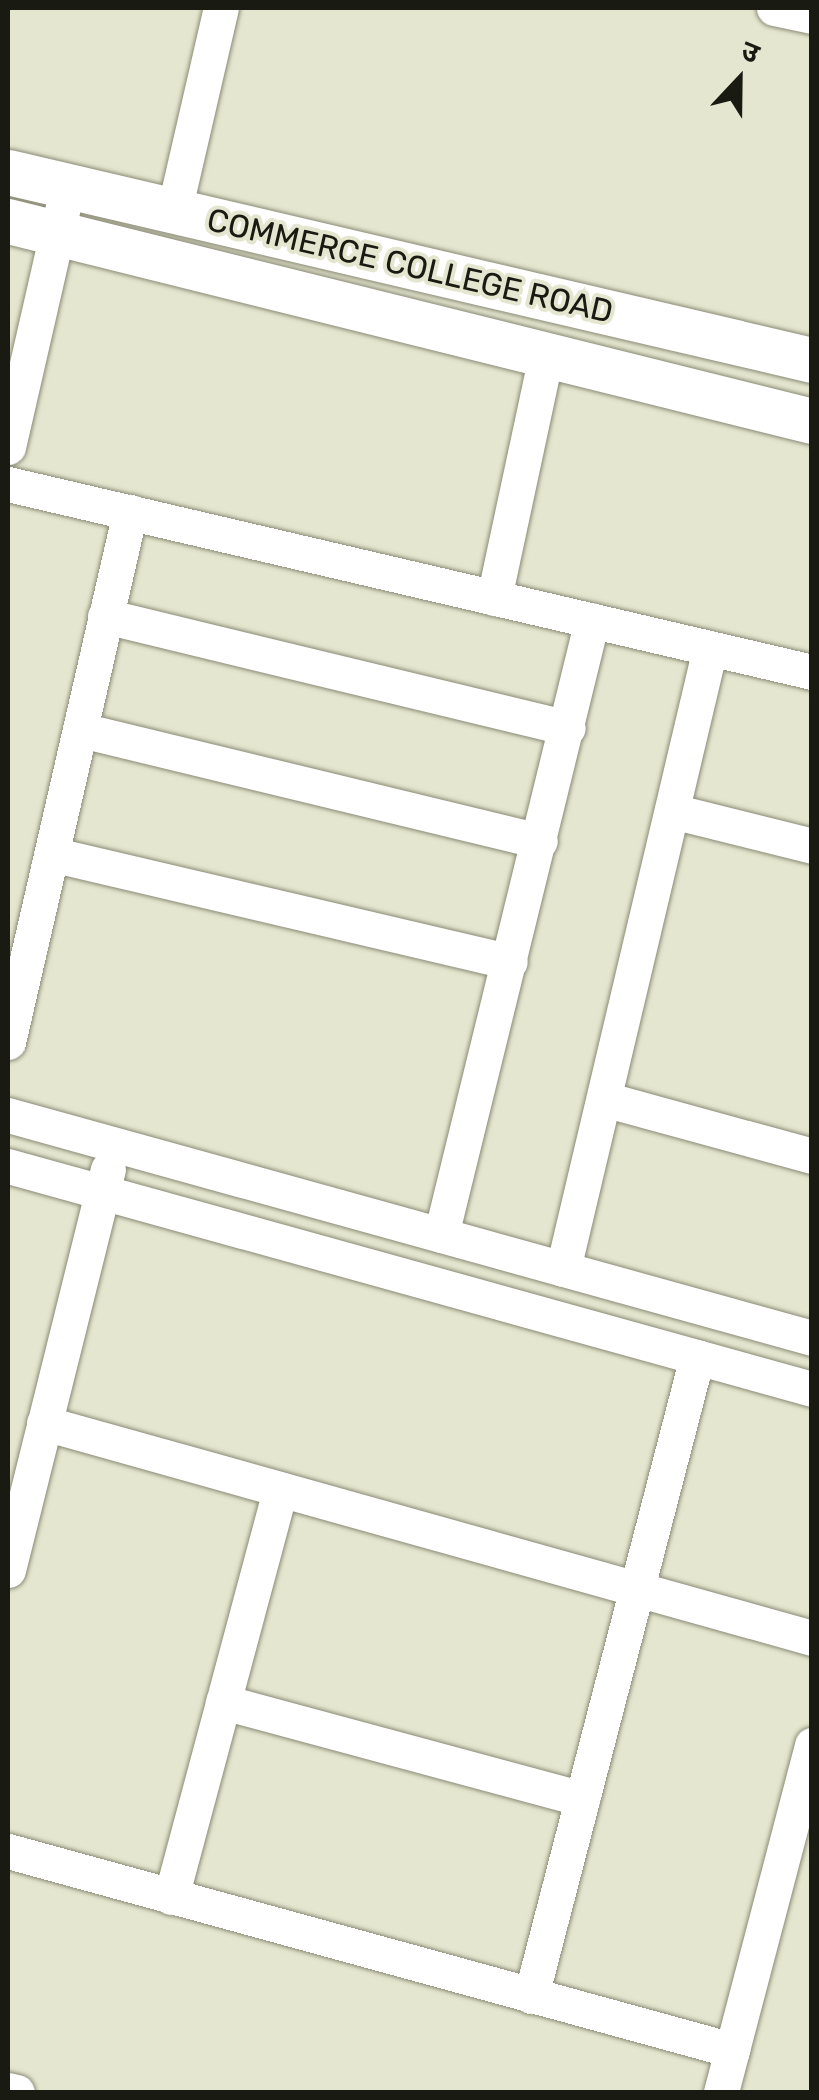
<!DOCTYPE html>
<meta charset="utf-8">
<style>
body{margin:0}
#map{position:relative;width:819px;height:2100px;overflow:hidden;background:#e5e6cf;font-family:Rubik,"Noto Sans Devanagari",sans-serif}
div>[style]{position:absolute}
.roads{filter:drop-shadow(0 0 2px #8a8a76) drop-shadow(0 0 2px #8a8a76)}
.minor>*{height:35px;margin:-17.5px;padding:0 17.5px;transform-origin:17.5px;border-radius:17.5px;background:#fff}
.tertiary>*{height:45px;margin:-22.5px;padding:0 22.5px;transform-origin:22.5px;border-radius:22.5px;background:#fff}
span{translate:-50% -50%;white-space:nowrap;text-align:center;line-height:1.15;-webkit-text-stroke:8px #e5e6cf;paint-order:stroke}
.street-label{font-size:32px;color:#191a12}
.frame{position:absolute;inset:0;border:10px solid #191a12;pointer-events:none}
.north{position:absolute;left:689px;top:30px;width:100px;height:100px;-webkit-text-stroke:8px #e5e6cf;paint-order:stroke;rotate:22deg;font-size:28px;font-weight:700;line-height:40px;text-align:center;color:#191a12}
.north::after{content:'';display:block;margin:auto;width:35px;height:45px;background:#191a12;clip-path:polygon(50% 0,100% 100%,50% 72%,0 100%)}
</style>
<div id="map">
<div class="roads">
<div class="minor">
<div style="left:774px;top:8px;width:39px;rotate:12deg"></div>
<div style="left:174px;top:211px;width:208px;rotate:-77deg"></div>
<div style="left:8px;top:447px;width:268px;rotate:-77.1deg"></div>
<div style="left:8px;top:484px;width:826px;rotate:13.16deg"></div>
<div style="left:494px;top:598px;width:249px;rotate:-77.9deg"></div>
<div style="left:105px;top:616px;width:476px;rotate:13.6deg"></div>
<div style="left:81px;top:730px;width:472px;rotate:13.6deg"></div>
<div style="left:672px;top:811px;width:144px;rotate:14deg"></div>
<div style="left:55px;top:855px;width:467px;rotate:13.2deg"></div>
<div style="left:8px;top:1042px;width:544px;rotate:-77.04deg"></div>
<div style="left:604px;top:1099px;width:216px;rotate:15.3deg"></div>
<div style="left:8px;top:1115px;width:834px;rotate:15.5deg"></div>
<div style="left:8px;top:1166px;width:834px;rotate:15.5deg"></div>
<div style="left:441px;top:1235px;width:633px;rotate:-76.21deg"></div>
<div style="left:563px;top:1269px;width:638px;rotate:-76.68deg"></div>
<div style="left:44px;top:1423px;width:798px;rotate:15.64deg"></div>
<div style="left:8px;top:1570px;width:413px;rotate:-76deg"></div>
<div style="left:223px;top:1702px;width:372px;rotate:15.1deg"></div>
<div style="left:8px;top:1851px;width:751px;rotate:15.37deg"></div>
<div style="left:171px;top:1897px;width:422px;rotate:-75deg"></div>
<div style="left:531px;top:1996px;width:660px;rotate:-75.44deg"></div>
<div style="left:8px;top:2090px;width:9px;rotate:13deg"></div>
<div style="left:721px;top:2092px;width:359px;rotate:-75.3deg"></div>
</div>
<div class="tertiary">
<div style="left:8px;top:172px;width:826px;rotate:13.16deg"></div>
<div style="left:8px;top:221px;width:829px;rotate:13.97deg"></div>
</div>
</div>
<div class="street-label">
<span style="left:410px;top:266px;rotate:13deg">COMMERCE COLLEGE ROAD</span>
</div>
<div class="frame"></div>
<div class="north">उ</div>
</div>
